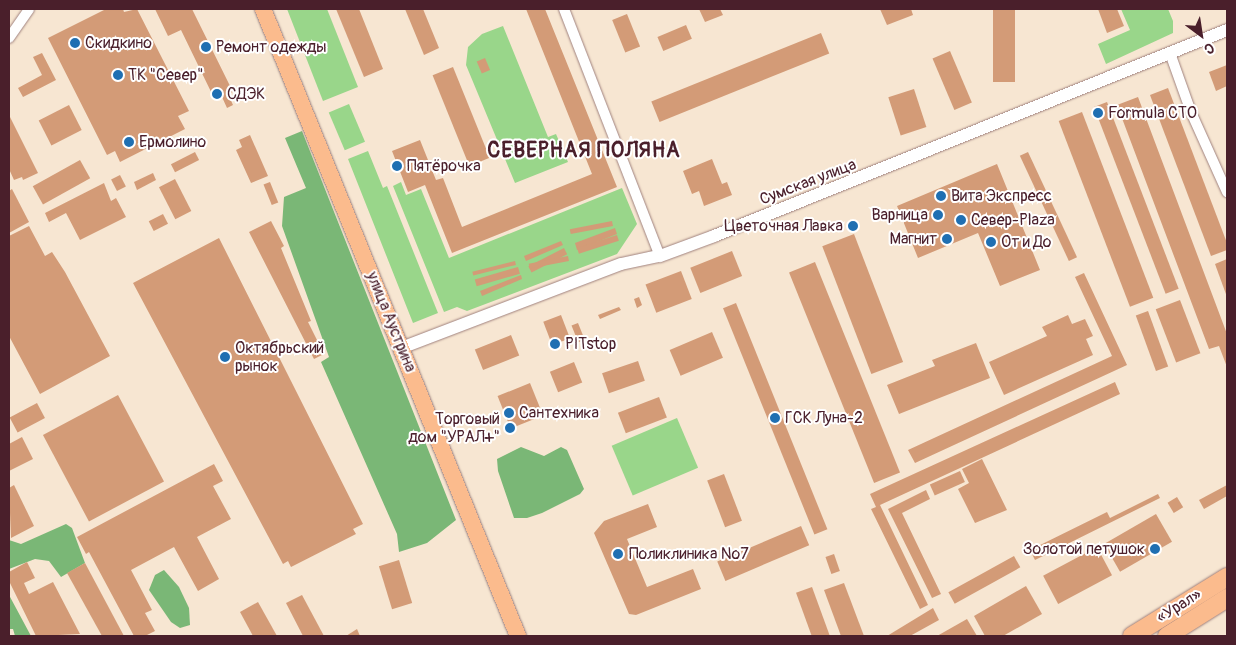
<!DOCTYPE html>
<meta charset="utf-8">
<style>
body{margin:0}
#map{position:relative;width:1236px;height:645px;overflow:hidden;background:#f7e6d2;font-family:Pangolin,sans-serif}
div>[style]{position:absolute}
.green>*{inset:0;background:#99d68a;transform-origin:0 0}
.forest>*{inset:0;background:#7ab776}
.building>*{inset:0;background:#d39b77;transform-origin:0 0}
.roads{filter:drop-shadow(0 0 1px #a0827e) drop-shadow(0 0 1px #a0827e)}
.minor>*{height:10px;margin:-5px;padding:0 5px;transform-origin:5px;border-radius:5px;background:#fff}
.tertiary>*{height:12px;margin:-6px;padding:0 6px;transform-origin:6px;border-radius:6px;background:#fff}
.primary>*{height:16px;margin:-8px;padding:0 8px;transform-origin:8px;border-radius:8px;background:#fbbb8d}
.trunk>*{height:18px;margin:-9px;padding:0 9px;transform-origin:9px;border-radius:9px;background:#fbbb8d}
.dots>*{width:14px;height:14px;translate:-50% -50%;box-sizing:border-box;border:2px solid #fff;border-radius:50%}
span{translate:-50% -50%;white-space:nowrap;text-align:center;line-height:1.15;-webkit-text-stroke:4px #fff;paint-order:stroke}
.poi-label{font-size:16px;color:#4a1f2b}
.left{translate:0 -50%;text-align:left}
.right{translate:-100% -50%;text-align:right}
.street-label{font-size:16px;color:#4a1f2b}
.district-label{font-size:21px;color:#4a1f2b;font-weight:700;letter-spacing:1px}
.frame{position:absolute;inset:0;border:10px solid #4a1f2b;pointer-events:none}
.north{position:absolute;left:1176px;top:10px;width:50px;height:50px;-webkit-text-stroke:4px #fff;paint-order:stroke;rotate:149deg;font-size:14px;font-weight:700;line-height:20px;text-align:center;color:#4a1f2b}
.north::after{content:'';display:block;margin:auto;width:18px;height:22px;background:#4a1f2b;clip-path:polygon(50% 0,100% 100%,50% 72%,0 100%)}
</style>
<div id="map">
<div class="green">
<div style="clip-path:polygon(287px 9px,327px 9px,358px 87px,323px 101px)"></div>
<div style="clip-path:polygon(1121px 9px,1168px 9px,1173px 21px,1173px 33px,1106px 64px,1098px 44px,1130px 30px)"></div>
<div style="clip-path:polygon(503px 26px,548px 137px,556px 134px,568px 162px,515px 183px,466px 65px,468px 47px,482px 34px)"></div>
<div style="left:349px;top:104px;width:41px;height:22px;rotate:67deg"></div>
<div style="clip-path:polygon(368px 151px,383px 188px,387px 186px,438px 313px,413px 323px,348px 159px)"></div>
<div style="clip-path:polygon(401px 182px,406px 195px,421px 189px,449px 258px,622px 188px,637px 224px,617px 254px,467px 311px,457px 307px,444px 312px,393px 186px)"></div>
<div style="left:677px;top:418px;width:54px;height:71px;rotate:67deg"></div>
</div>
<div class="forest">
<div style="clip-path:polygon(302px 131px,456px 520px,427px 543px,399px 552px,397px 534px,321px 362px,329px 357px,282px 226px,284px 197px,306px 188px,285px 138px)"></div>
<div style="clip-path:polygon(521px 447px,544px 456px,561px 447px,567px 450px,584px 489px,580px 494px,542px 513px,527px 518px,514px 518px,498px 471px,497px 459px)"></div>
<div style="clip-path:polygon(66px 524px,72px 528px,85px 563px,61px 577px,49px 561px,35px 559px,9px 569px,9px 540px,21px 544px)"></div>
<div style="clip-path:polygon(164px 570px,179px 587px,189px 608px,190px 625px,180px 628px,171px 622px,149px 590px,155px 575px)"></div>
<div style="clip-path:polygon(9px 594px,9px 595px,31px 636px,15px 636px,13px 629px,9px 629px)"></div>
</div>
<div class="building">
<div style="clip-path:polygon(106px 9px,123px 9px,124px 12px,137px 9px,189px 111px,178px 116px,185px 129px,120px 162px,115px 151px,107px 155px,48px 38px)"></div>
<div style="clip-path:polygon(155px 9px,192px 9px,233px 92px,228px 94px,233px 105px,227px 108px,222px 97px,215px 100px,181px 30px,168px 36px)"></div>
<div style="clip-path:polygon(336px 9px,359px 9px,383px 69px,364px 77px)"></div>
<div style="clip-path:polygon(405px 9px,423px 9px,439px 48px,424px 55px)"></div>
<div style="clip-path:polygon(526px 9px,545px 9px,617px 187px,452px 253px,425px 185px,408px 192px,392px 151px,420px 140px,436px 180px,443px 178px,462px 227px,592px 174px)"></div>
<div style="clip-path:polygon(699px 9px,720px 9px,723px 15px,705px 22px)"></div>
<div style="clip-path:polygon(880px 9px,911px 9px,913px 15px,887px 25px)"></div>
<div style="left:993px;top:9px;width:22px;height:73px"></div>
<div style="clip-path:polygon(1098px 9px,1117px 9px,1124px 26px,1107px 33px)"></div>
<div style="left:627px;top:14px;width:35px;height:16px;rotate:68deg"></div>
<div style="left:686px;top:25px;width:15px;height:31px;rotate:67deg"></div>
<div style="left:821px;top:33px;width:22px;height:183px;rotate:68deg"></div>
<div style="left:950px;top:51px;width:56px;height:19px;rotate:67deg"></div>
<div style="clip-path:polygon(42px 53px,56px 80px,23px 97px,18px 88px,42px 75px,33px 57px)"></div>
<div style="left:485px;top:58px;width:13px;height:9px;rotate:67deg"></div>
<div style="clip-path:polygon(1227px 65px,1227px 86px,1216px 91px,1209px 72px)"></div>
<div style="left:453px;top:67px;width:98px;height:22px;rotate:68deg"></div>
<div style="clip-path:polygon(1168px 88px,1227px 243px,1227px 250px,1211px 256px,1150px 95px)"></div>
<div style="left:914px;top:89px;width:40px;height:27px;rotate:72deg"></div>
<div style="clip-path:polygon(1138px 97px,1227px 334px,1227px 367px,1219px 346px,1209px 349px,1117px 105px)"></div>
<div style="left:1107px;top:102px;width:200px;height:14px;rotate:69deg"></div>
<div style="left:69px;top:105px;width:28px;height:34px;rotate:63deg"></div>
<div style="left:1082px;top:112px;width:199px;height:25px;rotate:69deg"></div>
<div style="clip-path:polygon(9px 115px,38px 173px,23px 180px,22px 177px,14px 180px,9px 169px)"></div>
<div style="clip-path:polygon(250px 135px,268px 176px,251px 183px,236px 150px,242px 147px,239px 140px)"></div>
<div style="left:195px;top:152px;width:9px;height:27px;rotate:63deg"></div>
<div style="left:1028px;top:152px;width:116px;height:9px;rotate:65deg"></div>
<div style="clip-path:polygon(712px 159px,722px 184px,727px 182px,732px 195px,704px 206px,699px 191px,692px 194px,683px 171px)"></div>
<div style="left:80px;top:160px;width:21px;height:54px;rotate:61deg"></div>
<div style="clip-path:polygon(997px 164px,1040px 270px,1000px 286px,978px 233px,918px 258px,897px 206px)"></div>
<div style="clip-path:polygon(153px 173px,156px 180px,137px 190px,134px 182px)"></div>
<div style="left:120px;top:175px;width:13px;height:10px;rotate:63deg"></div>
<div style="left:175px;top:179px;width:36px;height:18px;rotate:63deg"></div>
<div style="left:270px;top:182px;width:22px;height:7px;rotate:68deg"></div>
<div style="clip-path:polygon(104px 183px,111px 201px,116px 198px,126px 217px,80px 240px,66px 213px,49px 222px,45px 213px)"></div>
<div style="clip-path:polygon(12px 189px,29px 222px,9px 233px,9px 191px)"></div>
<div style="left:163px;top:214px;width:11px;height:16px;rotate:63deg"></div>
<div style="clip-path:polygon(271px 221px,284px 246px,281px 248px,311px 321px,308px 322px,324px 354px,314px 359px,249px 232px)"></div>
<div style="left:612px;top:221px;width:5px;height:43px;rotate:79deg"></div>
<div style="clip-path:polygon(29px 226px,45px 256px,52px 252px,65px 272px,110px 356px,40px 394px,9px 336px,9px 236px)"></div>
<div style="clip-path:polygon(615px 228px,617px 234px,577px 250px,575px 243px)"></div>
<div style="left:854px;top:234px;width:137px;height:34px;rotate:69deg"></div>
<div style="left:617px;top:235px;width:6px;height:42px;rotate:72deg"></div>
<div style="clip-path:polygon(219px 238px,363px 524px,353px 529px,356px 534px,291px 567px,288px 561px,283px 564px,133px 283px)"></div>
<div style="clip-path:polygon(561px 241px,563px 245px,526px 261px,524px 256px)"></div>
<div style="left:564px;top:248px;width:7px;height:40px;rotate:63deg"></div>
<div style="left:732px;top:251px;width:27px;height:45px;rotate:68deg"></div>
<div style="left:568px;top:256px;width:5px;height:40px;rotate:79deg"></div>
<div style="clip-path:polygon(1227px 259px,1227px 297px,1215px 264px)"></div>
<div style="left:515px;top:261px;width:4px;height:44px;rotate:76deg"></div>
<div style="left:815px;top:262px;width:227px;height:28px;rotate:68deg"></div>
<div style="left:518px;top:267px;width:7px;height:45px;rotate:74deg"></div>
<div style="left:681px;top:271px;width:30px;height:38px;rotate:69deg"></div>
<div style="clip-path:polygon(1084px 273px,1127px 365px,915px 463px,908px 450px,1112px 356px,1075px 277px)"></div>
<div style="clip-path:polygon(521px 275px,522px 279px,482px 296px,480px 291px)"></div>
<div style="clip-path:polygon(639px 297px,642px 305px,637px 308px,634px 299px)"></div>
<div style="left:1180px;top:300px;width:57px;height:26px;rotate:69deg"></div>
<div style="left:736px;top:303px;width:244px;height:14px;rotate:68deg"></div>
<div style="clip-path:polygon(619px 307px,621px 310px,600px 319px,598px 315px)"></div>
<div style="left:1148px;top:311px;width:59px;height:13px;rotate:70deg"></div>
<div style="left:561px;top:315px;width:25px;height:19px;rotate:69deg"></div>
<div style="clip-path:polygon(1068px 315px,1072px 324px,1085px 319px,1093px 336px,1086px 339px,1093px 355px,1004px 395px,989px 362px,1047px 336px,1042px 327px)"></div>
<div style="left:578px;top:323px;width:18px;height:7px;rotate:68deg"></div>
<div style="left:712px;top:332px;width:28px;height:46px;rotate:67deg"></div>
<div style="left:511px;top:335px;width:22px;height:39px;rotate:68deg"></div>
<div style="clip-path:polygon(976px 343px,990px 378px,899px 414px,887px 385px,935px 366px,932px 360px)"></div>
<div style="left:638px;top:361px;width:21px;height:38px;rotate:71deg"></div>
<div style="left:574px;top:362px;width:22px;height:26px;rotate:68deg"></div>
<div style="clip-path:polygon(1115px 382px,1120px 394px,880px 505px,928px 605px,920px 609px,871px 509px,876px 507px,870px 494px)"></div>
<div style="left:530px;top:383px;width:35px;height:35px;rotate:68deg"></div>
<div style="left:118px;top:395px;width:98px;height:85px;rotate:62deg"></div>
<div style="left:659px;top:397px;width:22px;height:44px;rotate:69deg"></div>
<div style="left:37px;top:403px;width:17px;height:31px;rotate:62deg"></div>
<div style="clip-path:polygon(22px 437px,33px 459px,9px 471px,9px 444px)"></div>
<div style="clip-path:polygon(982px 459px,1007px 510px,975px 523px,958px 489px,969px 483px,962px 469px)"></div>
<div style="clip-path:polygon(214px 464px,223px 481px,213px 486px,231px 519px,197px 537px,219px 579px,198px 591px,174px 547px,131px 570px,152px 610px,145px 613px,155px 631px,145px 636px,134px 636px,89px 552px,86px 554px,77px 537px)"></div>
<div style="left:960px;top:471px;width:12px;height:33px;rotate:66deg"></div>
<div style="left:724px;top:474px;width:50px;height:18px;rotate:69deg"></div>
<div style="clip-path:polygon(14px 485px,34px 526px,11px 538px,9px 488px)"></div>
<div style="clip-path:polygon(1227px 485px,1227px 496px,1204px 509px,1199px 500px)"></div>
<div style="clip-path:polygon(926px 490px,930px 499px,902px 513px,941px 594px,932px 598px,888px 509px)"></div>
<div style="clip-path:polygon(1158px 494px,1160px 498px,1035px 560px,1030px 550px,1107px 512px,1110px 518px)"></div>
<div style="left:1177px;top:497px;width:12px;height:11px;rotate:59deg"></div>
<div style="clip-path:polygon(648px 504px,657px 527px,627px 539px,647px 587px,693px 569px,701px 589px,636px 615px,629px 614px,594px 533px,604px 521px)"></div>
<div style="left:1156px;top:514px;width:32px;height:60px;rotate:60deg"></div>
<div style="left:801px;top:526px;width:21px;height:91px;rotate:67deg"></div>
<div style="left:1097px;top:547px;width:32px;height:61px;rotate:62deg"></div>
<div style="left:834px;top:554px;width:18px;height:9px;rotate:71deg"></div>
<div style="left:1014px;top:556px;width:13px;height:75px;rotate:61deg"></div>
<div style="left:399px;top:560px;width:45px;height:21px;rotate:73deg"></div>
<div style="clip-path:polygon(27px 562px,35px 578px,24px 583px,29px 594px,53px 582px,80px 634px,36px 636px,9px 581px,9px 572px)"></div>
<div style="clip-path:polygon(85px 563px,124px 636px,102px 636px,67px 573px)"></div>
<div style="clip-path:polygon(844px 583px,864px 636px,841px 636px,824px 590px)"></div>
<div style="clip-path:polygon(1026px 586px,1042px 614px,1003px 636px,985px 636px,974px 616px)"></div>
<div style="left:812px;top:587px;width:52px;height:17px;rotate:70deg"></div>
<div style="clip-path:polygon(302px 595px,324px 636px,303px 636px,286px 603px)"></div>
<div style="clip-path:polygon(258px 602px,277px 636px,253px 636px,240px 612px)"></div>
<div style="clip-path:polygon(933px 608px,939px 620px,910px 636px,887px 636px)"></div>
<div style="clip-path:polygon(967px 619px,977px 636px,937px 636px)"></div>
<div style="clip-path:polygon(357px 629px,360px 636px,346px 636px)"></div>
</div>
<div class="roads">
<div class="minor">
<div style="left:564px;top:9px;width:265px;rotate:68.8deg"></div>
<div style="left:9px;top:38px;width:35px;rotate:-55deg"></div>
<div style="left:1170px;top:53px;width:63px;rotate:70.4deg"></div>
<div style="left:1191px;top:112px;width:88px;rotate:65.8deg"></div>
</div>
<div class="tertiary">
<div style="left:401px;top:348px;width:235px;rotate:-20.9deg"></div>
<div style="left:621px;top:264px;width:40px;rotate:-12deg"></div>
<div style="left:660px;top:256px;width:58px;rotate:-20.3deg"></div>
<div style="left:714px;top:236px;width:553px;rotate:-21.88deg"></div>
</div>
<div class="primary">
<div style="left:263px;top:9px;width:677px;rotate:67.87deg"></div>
</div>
<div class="trunk">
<div style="left:1132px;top:636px;width:112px;rotate:-31.8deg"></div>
<div style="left:1167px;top:636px;width:71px;rotate:-32.3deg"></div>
</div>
</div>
<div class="dots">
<div style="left:75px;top:43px;background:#1f6fb2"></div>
<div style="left:206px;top:47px;background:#1f6fb2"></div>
<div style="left:118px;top:75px;background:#1f6fb2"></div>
<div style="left:217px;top:94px;background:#1f6fb2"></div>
<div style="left:1098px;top:113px;background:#1f6fb2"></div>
<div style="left:129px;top:142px;background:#1f6fb2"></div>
<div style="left:397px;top:166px;background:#1f6fb2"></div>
<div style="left:941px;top:196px;background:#1f6fb2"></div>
<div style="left:938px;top:215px;background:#1f6fb2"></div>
<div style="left:961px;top:220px;background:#1f6fb2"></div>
<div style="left:853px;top:226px;background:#1f6fb2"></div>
<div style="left:947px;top:239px;background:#1f6fb2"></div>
<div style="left:991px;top:242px;background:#1f6fb2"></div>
<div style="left:555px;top:344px;background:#1f6fb2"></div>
<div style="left:225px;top:357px;background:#1f6fb2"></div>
<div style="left:509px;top:413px;background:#1f6fb2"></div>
<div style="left:775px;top:418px;background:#1f6fb2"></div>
<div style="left:510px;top:428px;background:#1f6fb2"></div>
<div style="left:1155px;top:549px;background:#1f6fb2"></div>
<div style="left:618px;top:554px;background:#1f6fb2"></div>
</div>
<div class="poi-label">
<span class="left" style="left:85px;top:43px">Скидкино</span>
<span class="left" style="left:216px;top:47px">Ремонт одежды</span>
<span class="left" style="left:128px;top:75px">ТК "Север"</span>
<span class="left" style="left:227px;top:94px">СДЭК</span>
<span class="left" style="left:1108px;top:113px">Formula СТО</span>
<span class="left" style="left:139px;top:142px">Ермолино</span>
<span class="left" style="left:407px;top:166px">Пятёрочка</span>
<span class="left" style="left:951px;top:196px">Вита Экспресс</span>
<span class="right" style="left:928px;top:215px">Варница</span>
<span class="left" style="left:971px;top:220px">Север-Plaza</span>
<span class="right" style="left:843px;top:226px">Цветочная Лавка</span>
<span class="right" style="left:937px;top:239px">Магнит</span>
<span class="left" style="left:1001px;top:242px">От и До</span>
<span class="left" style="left:565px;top:344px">PITstop</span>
<span class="left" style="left:235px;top:357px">Октябрьский<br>рынок</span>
<span class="left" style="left:519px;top:413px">Сантехника</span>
<span class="left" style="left:785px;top:418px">ГСК Луна-2</span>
<span class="right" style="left:500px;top:428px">Торговый<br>дом "УРАЛ+"</span>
<span class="right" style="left:1145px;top:549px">Золотой петушок</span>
<span class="left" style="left:629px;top:554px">Поликлиника №7</span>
</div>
<div class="street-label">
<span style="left:808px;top:182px;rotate:-21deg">Сумская улица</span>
<span style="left:391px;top:322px;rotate:68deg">улица Аустрина</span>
<span style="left:1179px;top:606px;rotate:-32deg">«Урал»</span>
</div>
<div class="district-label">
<span style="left:584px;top:151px">СЕВЕРНАЯ ПОЛЯНА</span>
</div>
<div class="frame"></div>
<div class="north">С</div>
</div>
